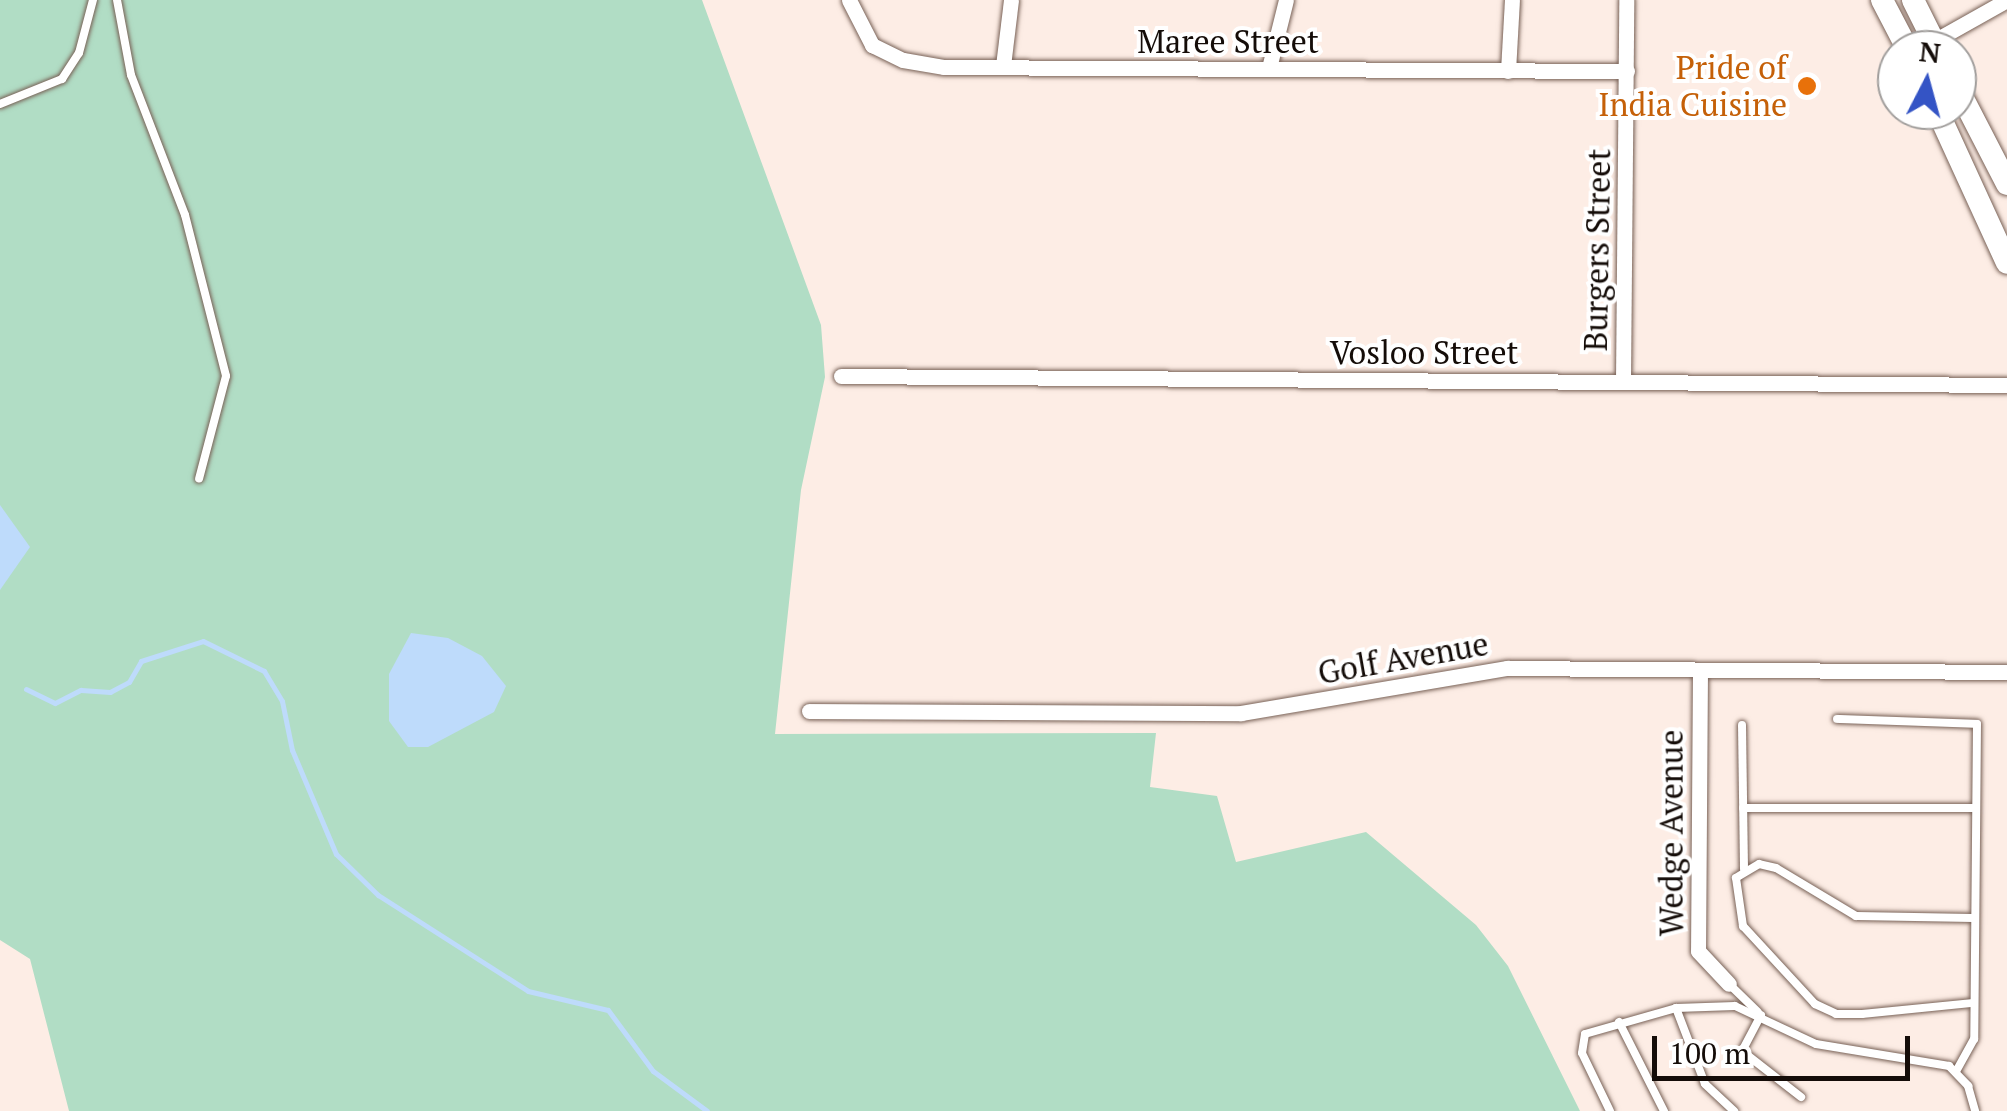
<!DOCTYPE html>
<style>
body{margin:0}
#map{position:relative;width:2007px;height:1111px;overflow:hidden;background:#fdede5;font-family:"PT Serif",serif}
div>[style]{position:absolute}
.green>*{inset:0;background:#b1ddc5}
.water>*{inset:0;background:#bedbfb}
.stream>*{height:5px;margin:-2.5px;padding:0 2.5px;transform-origin:2.5px;border-radius:2.5px;background:#bedbfb}
.roads{filter:drop-shadow(0 0 2px #786156) drop-shadow(0 0 2px #786156)}
.service>*{height:8px;margin:-4px;padding:0 4px;transform-origin:4px;border-radius:4px;background:#fff}
.minor>*{height:15px;margin:-7.5px;padding:0 7.5px;transform-origin:7.5px;border-radius:7.5px;background:#fff}
.secondary>*{height:22px;margin:-11px;padding:0 11px;transform-origin:11px;border-radius:11px;background:#fff}
.dots>*{width:28px;height:28px;translate:-50% -50%;box-sizing:border-box;border:5px solid #fff;border-radius:50%}
span{translate:-50% -50%;white-space:nowrap;text-align:center;line-height:1.15;-webkit-text-stroke:8px #fff;paint-order:stroke}
.street-label{font-size:32px;color:#140c08}
.food-label{font-size:32px;color:#c56008}
.right{translate:-100% -50%;text-align:right}
.north{position:absolute;left:1877px;top:30px;width:100px;height:100px;box-sizing:border-box;background:#fff;border:2px solid #a19e9c;border-radius:50%;rotate:6deg;font-size:28px;font-weight:700;line-height:40px;text-align:center;color:#140c08}
.north::after{content:'';display:block;margin:auto;width:35px;height:45px;background:#3454c5;clip-path:polygon(50% 0,100% 100%,50% 72%,0 100%)}
.scale{position:absolute;left:1652px;top:1036px;width:258px;height:45px;box-sizing:border-box;border:5px solid #140c08;border-top:0;padding-left:12px;font-size:30px;line-height:35px;white-space:nowrap;color:#140c08;-webkit-text-stroke:8px #fff;paint-order:stroke}
</style>
<div id="map">
<div class="green">
<div style="clip-path:polygon(0 0,702px 0,821px 325px,825px 377px,801px 490px,775px 734px,1156px 733px,1150px 787px,1217px 796px,1236px 862px,1366px 832px,1476px 925px,1508px 966px,1580px 1111px,69px 1111px,30px 959px,0 940px)"></div>
</div>
<div class="water">
<div style="clip-path:polygon(0 505px,30px 547px,0 590px)"></div>
<div style="clip-path:polygon(411px 633px,448px 638px,482px 656px,506px 686px,494px 712px,428px 747px,408px 747px,389px 721px,389px 674px)"></div>
</div>
<div class="stream">
<div style="left:26px;top:689px;width:32px;rotate:26deg"></div>
<div style="left:55px;top:703px;width:29px;rotate:-27deg"></div>
<div style="left:81px;top:690px;width:29px;rotate:4deg"></div>
<div style="left:110px;top:692px;width:21px;rotate:-28deg"></div>
<div style="left:129px;top:682px;width:24px;rotate:-60deg"></div>
<div style="left:141px;top:661px;width:65px;rotate:-17.9deg"></div>
<div style="left:203px;top:641px;width:68px;rotate:26.2deg"></div>
<div style="left:264px;top:671px;width:35px;rotate:59deg"></div>
<div style="left:282px;top:701px;width:50px;rotate:78.5deg"></div>
<div style="left:292px;top:750px;width:113px;rotate:67.1deg"></div>
<div style="left:336px;top:854px;width:59px;rotate:44.3deg"></div>
<div style="left:378px;top:895px;width:178px;rotate:32.6deg"></div>
<div style="left:528px;top:991px;width:82px;rotate:13.4deg"></div>
<div style="left:608px;top:1010px;width:76px;rotate:53.6deg"></div>
<div style="left:653px;top:1071px;width:67px;rotate:36.5deg"></div>
</div>
<div class="roads">
<div class="service">
<div style="left:117px;top:0;width:76px;rotate:79.4deg"></div>
<div style="left:131px;top:75px;width:150px;rotate:68.9deg"></div>
<div style="left:185px;top:215px;width:166px;rotate:75.7deg"></div>
<div style="left:226px;top:376px;width:106px;rotate:104.7deg"></div>
<div style="left:0;top:104px;width:67px;rotate:-22deg"></div>
<div style="left:62px;top:79px;width:31px;rotate:-57deg"></div>
<div style="left:79px;top:53px;width:55px;rotate:-75.2deg"></div>
<div style="left:1837px;top:719px;width:140px;rotate:2deg"></div>
<div style="left:1977px;top:724px;width:315px;rotate:90.5deg"></div>
<div style="left:1974px;top:1039px;width:37px;rotate:119deg"></div>
<div style="left:1742px;top:725px;width:144px;rotate:89.2deg"></div>
<div style="left:1743px;top:808px;width:230px"></div>
<div style="left:1973px;top:918px;width:117px;rotate:-179deg"></div>
<div style="left:1856px;top:916px;width:93px;rotate:-149deg"></div>
<div style="left:1776px;top:868px;width:17px;rotate:-167deg"></div>
<div style="left:1759px;top:864px;width:27px;rotate:149deg"></div>
<div style="left:1736px;top:878px;width:49px;rotate:81.7deg"></div>
<div style="left:1743px;top:926px;width:106px;rotate:47.3deg"></div>
<div style="left:1815px;top:1004px;width:23px;rotate:25deg"></div>
<div style="left:1836px;top:1014px;width:26px"></div>
<div style="left:1862px;top:1014px;width:112px;rotate:-5.7deg"></div>
<div style="left:1729px;top:984px;width:40px;rotate:44deg"></div>
<div style="left:1676px;top:1008px;width:81px;rotate:69.1deg"></div>
<div style="left:1705px;top:1084px;width:40px;rotate:43deg"></div>
<div style="left:1761px;top:1015px;width:41px;rotate:117.8deg"></div>
<div style="left:1742px;top:1051px;width:75px;rotate:37.9deg"></div>
<div style="left:1619px;top:1022px;width:100px;rotate:63.2deg"></div>
<div style="left:1610px;top:1111px;width:64px;rotate:-115.8deg"></div>
<div style="left:1582px;top:1053px;width:19px;rotate:-81deg"></div>
<div style="left:1585px;top:1034px;width:95px;rotate:-15.9deg"></div>
<div style="left:1676px;top:1008px;width:59px;rotate:-1.9deg"></div>
<div style="left:1735px;top:1006px;width:89px;rotate:25.1deg"></div>
<div style="left:1816px;top:1044px;width:135px;rotate:9.4deg"></div>
<div style="left:1949px;top:1066px;width:28px;rotate:46deg"></div>
<div style="left:1968px;top:1086px;width:26px;rotate:74deg"></div>
</div>
<div class="minor">
<div style="left:849px;top:0;width:51px;rotate:62.9deg"></div>
<div style="left:872px;top:45px;width:34px;rotate:26deg"></div>
<div style="left:903px;top:60px;width:42px;rotate:9.7deg"></div>
<div style="left:944px;top:67px;width:683px;rotate:0.34deg"></div>
<div style="left:1918px;top:50px;width:102px;rotate:-29.3deg"></div>
<div style="left:1003px;top:66px;width:66px;rotate:-83.1deg"></div>
<div style="left:1269px;top:68px;width:70px;rotate:-76deg"></div>
<div style="left:1508px;top:71px;width:71px;rotate:-86.8deg"></div>
<div style="left:841px;top:376px;width:1166px;rotate:0.44deg"></div>
<div style="left:1623px;top:381px;width:381px;rotate:-89.5deg"></div>
<div style="left:1700px;top:670px;width:281px;rotate:90.4deg"></div>
<div style="left:1698px;top:951px;width:45px;rotate:46.8deg"></div>
<div style="left:809px;top:711px;width:432px;rotate:0.3deg"></div>
<div style="left:1241px;top:713px;width:270px;rotate:-9.6deg"></div>
<div style="left:1507px;top:668px;width:500px;rotate:0.46deg"></div>
</div>
<div class="secondary">
<div style="left:1882px;top:0;width:56px;rotate:62.5deg"></div>
<div style="left:1913px;top:0;width:56px;rotate:63.4deg"></div>
<div style="left:1957px;top:87px;width:109px;rotate:62.7deg"></div>
<div style="left:1937px;top:110px;width:168px;rotate:65.4deg"></div>
</div>
</div>
<div class="dots">
<div style="left:1807px;top:86px;background:#e8710a"></div>
</div>
<div class="street-label">
<span style="left:1228px;top:41px">Maree Street</span>
<span style="left:1597px;top:250px;rotate:-89deg">Burgers Street</span>
<span style="left:1424px;top:352px">Vosloo Street</span>
<span style="left:1403px;top:658px;rotate:-10deg">Golf Avenue</span>
<span style="left:1671px;top:833px;rotate:-90deg">Wedge Avenue</span>
</div>
<div class="food-label">
<span class="right" style="left:1787px;top:86px">Pride of<br>India Cuisine</span>
</div>
<div class="north">N</div>
<div class="scale">100 m</div>
</div>
